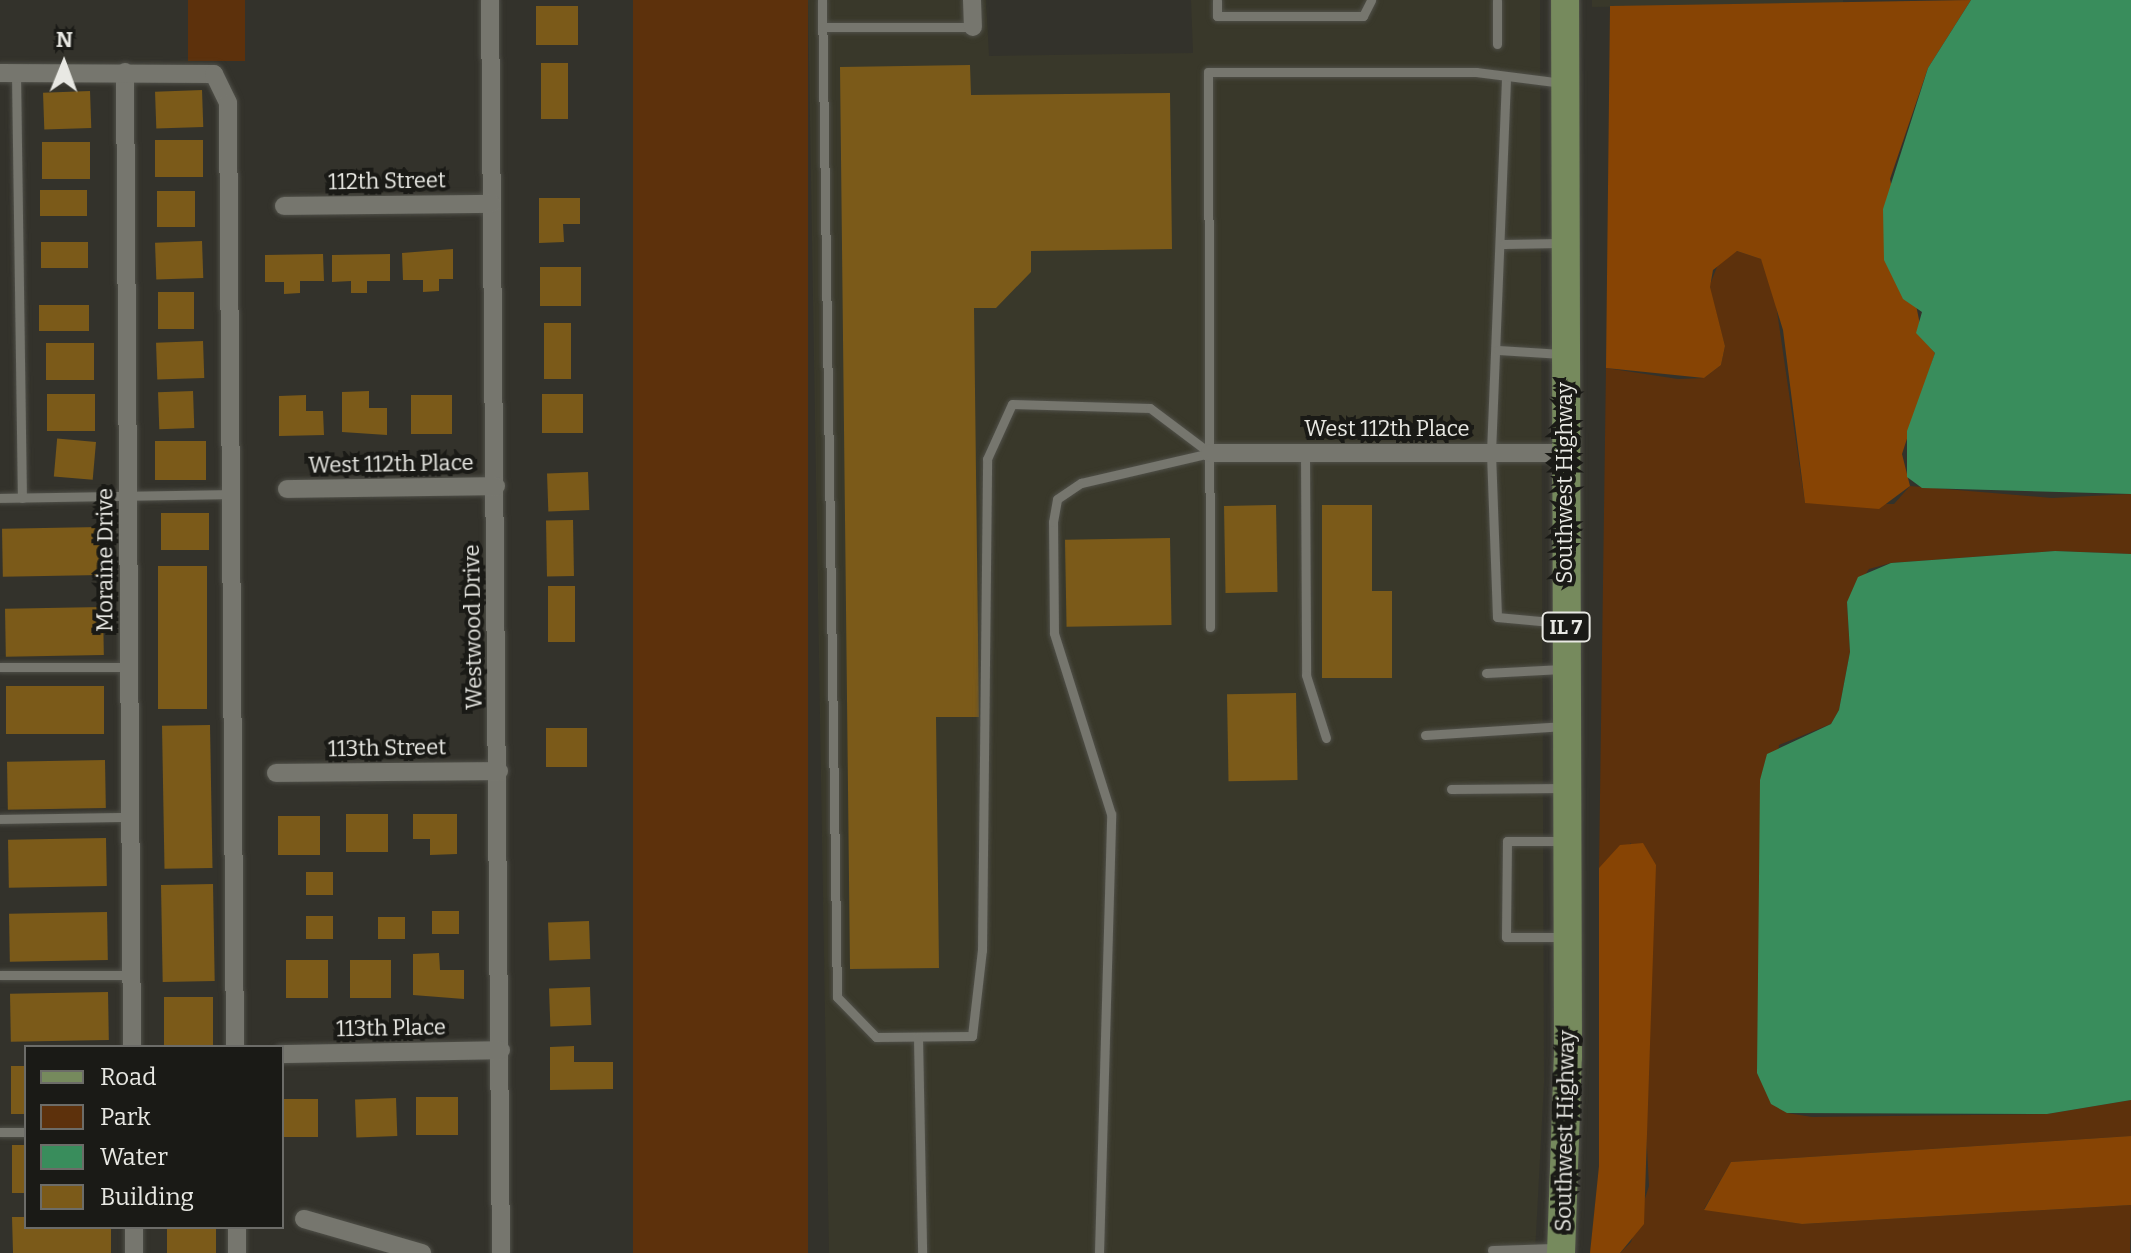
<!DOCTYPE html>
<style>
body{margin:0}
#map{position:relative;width:2131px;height:1253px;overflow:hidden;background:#33322b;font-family:Bitter,serif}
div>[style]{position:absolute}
.built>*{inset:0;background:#39382a}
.green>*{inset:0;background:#5d310c;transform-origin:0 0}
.forest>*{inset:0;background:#874404}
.water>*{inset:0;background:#398d5c}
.building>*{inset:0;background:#7b5a19;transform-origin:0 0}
.roads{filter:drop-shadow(0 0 2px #505049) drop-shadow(0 0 2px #505049)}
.lane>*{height:9px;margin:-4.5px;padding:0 4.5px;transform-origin:4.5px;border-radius:4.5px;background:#76766e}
.street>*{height:18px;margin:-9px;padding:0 9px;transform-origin:9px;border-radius:9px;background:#76766e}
.primary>*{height:28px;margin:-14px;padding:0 14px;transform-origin:14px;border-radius:14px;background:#768a5d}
span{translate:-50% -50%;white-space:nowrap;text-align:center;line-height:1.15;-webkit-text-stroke:8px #1a1a16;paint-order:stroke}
.shield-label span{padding:2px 6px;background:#1a1a16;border:2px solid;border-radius:6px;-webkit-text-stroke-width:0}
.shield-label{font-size:20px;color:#e8e8e3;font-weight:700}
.street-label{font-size:22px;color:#e8e8e3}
.legend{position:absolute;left:24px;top:1045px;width:260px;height:184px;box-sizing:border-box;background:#1a1a16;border:2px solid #6c6c68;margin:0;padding:10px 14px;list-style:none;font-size:24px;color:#e8e8e3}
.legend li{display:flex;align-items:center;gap:16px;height:40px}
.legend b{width:40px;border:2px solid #6c6c68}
.north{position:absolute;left:24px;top:24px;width:80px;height:80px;-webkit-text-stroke:6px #1a1a16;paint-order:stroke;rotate:1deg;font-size:22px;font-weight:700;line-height:32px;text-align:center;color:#e8e8e3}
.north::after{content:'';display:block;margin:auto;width:28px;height:36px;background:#e8e8e3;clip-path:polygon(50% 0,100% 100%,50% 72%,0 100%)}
</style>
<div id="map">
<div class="built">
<div style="clip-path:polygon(808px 0,986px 0,989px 56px,1193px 53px,1191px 0,1540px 0,1544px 1082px,1535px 1253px,829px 1253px)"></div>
<div style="clip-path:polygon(1592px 0,1843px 0,1843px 4px,1592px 7px)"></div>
</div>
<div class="green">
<div style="left:188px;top:0;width:57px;height:61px"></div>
<div style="left:633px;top:0;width:175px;height:1253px"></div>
<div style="clip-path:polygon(1737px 251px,1761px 259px,1772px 277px,1805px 503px,1894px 504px,1910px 486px,2052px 498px,2131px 494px,2131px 554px,2055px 551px,1891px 563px,1869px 569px,1847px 602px,1850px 652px,1839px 710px,1831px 724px,1779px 745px,1757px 1073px,1787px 1113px,1812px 1117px,2047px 1114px,2131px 1100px,2131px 1136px,1731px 1162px,1704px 1209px,1802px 1224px,2131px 1205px,2130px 1253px,1620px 1253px,1631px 1242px,1649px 1186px,1631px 843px,1599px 868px,1606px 368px,1678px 379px,1704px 378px,1721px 365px,1725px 346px,1709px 287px,1721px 257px)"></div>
</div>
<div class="forest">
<div style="clip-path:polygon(1971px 0,1928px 68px,1890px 179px,1923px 339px,1935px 353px,1902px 454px,1910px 486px,1879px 509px,1805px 503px,1783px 330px,1761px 259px,1737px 251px,1713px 270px,1710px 287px,1725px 346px,1721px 365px,1704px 378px,1606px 368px,1610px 6px)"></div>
<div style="clip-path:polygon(1643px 843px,1656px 865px,1644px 1224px,1620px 1253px,1590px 1253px,1599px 1166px,1599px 868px,1620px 845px)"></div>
<div style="clip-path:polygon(2131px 1136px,2131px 1205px,1802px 1224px,1704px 1210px,1731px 1162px)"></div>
</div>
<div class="water">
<div style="clip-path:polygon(1971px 0,2131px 0,2131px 494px,1922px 488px,1907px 477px,1907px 431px,1935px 353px,1916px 333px,1922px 312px,1903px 299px,1884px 260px,1883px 209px,1928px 68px)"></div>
<div style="clip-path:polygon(2055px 551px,2131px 554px,2131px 1100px,2047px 1114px,1787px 1113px,1771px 1104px,1757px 1073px,1760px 780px,1767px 754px,1831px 724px,1839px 710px,1850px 652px,1847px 602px,1858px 577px,1891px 563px)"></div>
</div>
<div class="building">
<div style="left:578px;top:6px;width:39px;height:42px;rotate:90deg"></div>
<div style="left:541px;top:63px;width:27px;height:56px"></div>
<div style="clip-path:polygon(970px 65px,971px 95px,1170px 93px,1172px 249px,1031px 251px,1031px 272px,996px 308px,974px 308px,979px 717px,936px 717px,939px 968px,850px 969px,840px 67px)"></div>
<div style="left:202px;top:90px;width:37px;height:47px;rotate:88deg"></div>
<div style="left:90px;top:91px;width:37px;height:47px;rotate:88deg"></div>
<div style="left:203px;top:140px;width:37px;height:48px;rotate:90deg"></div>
<div style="left:42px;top:142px;width:48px;height:37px"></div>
<div style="left:87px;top:190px;width:26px;height:47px;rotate:90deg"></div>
<div style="left:157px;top:191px;width:38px;height:36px"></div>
<div style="clip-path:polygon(539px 198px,580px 198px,580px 224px,563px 224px,564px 242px,539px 243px)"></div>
<div style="left:202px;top:241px;width:37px;height:47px;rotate:88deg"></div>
<div style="left:88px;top:242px;width:26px;height:47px;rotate:90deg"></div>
<div style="clip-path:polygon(453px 249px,453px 279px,439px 279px,439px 291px,423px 292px,423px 280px,403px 280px,402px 253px)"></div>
<div style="clip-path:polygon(323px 254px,324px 281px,300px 281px,300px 293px,284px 294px,284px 282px,265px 282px,265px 255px)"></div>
<div style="clip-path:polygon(390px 254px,390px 281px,367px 281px,367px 293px,351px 293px,351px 281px,332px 282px,332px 255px)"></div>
<div style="left:540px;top:267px;width:41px;height:39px"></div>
<div style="left:158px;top:292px;width:36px;height:37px"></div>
<div style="left:39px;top:305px;width:50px;height:26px"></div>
<div style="left:544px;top:323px;width:27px;height:56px"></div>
<div style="left:203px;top:341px;width:37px;height:47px;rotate:88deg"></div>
<div style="left:94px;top:343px;width:37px;height:48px;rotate:90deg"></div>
<div style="left:193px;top:391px;width:37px;height:35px;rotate:88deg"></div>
<div style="clip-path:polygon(369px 391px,369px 408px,387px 408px,387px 435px,342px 432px,342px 392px)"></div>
<div style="left:47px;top:394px;width:48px;height:37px"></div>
<div style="left:542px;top:394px;width:41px;height:39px"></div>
<div style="clip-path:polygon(306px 395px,306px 411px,323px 411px,324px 435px,279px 436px,279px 396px)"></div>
<div style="left:411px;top:395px;width:41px;height:39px"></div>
<div style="left:155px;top:441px;width:51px;height:39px"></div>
<div style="left:96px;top:442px;width:38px;height:39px;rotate:95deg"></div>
<div style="left:588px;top:472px;width:38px;height:41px;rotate:88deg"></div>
<div style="left:1276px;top:505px;width:87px;height:52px;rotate:89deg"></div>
<div style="clip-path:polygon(1322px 505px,1372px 505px,1372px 591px,1392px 591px,1392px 678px,1322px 678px)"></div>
<div style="left:209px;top:513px;width:37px;height:48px;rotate:90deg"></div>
<div style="left:573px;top:520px;width:56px;height:27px;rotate:89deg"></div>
<div style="left:100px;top:527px;width:48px;height:98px;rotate:89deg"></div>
<div style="left:1170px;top:538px;width:87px;height:105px;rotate:89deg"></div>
<div style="left:158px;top:566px;width:49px;height:143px"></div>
<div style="left:548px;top:586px;width:27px;height:56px"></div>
<div style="left:103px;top:607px;width:48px;height:98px;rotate:89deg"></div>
<div style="left:104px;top:686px;width:48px;height:98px;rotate:90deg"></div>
<div style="left:1296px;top:693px;width:87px;height:69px;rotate:89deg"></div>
<div style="left:210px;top:725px;width:143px;height:48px;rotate:89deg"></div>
<div style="left:546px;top:728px;width:41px;height:39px"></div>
<div style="left:105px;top:760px;width:48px;height:98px;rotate:89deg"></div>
<div style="left:388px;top:814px;width:38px;height:42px;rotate:90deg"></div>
<div style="clip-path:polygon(413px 814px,457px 814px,457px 854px,430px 855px,430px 839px,413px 839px)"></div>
<div style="left:278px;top:816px;width:42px;height:39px"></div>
<div style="left:106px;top:838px;width:48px;height:98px;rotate:89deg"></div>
<div style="left:333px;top:872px;width:23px;height:27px;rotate:90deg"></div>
<div style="left:213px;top:884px;width:97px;height:52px;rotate:89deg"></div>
<div style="left:459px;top:911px;width:23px;height:27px;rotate:90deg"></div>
<div style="left:107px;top:912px;width:48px;height:98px;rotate:89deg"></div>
<div style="left:306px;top:916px;width:27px;height:23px"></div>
<div style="left:378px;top:917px;width:27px;height:22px"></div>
<div style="left:589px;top:921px;width:38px;height:41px;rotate:88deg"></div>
<div style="clip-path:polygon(439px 953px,440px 970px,464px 970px,464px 999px,413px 995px,413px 954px)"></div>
<div style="left:328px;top:960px;width:38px;height:42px;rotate:90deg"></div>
<div style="left:350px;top:960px;width:41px;height:38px"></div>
<div style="left:590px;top:987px;width:38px;height:41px;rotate:88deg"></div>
<div style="left:108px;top:992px;width:48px;height:98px;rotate:89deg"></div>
<div style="left:213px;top:997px;width:50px;height:49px;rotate:90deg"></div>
<div style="clip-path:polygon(574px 1046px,574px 1062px,613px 1062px,613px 1089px,550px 1090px,550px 1047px)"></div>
<div style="left:11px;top:1066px;width:15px;height:48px"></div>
<div style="left:458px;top:1097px;width:38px;height:42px;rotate:90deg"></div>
<div style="left:396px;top:1098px;width:38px;height:41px;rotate:88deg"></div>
<div style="left:282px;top:1099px;width:36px;height:38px"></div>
<div style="left:12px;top:1145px;width:14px;height:48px"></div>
<div style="clip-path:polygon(12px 1217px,26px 1217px,26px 1227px,111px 1227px,111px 1253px,13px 1253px)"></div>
<div style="left:167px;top:1227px;width:49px;height:26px"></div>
</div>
<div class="roads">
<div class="lane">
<div style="left:822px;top:0;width:997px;rotate:89.14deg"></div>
<div style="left:837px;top:997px;width:56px;rotate:45.7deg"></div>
<div style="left:876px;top:1037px;width:96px;rotate:-0.6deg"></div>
<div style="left:972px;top:1036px;width:87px;rotate:-83.4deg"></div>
<div style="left:982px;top:950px;width:491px;rotate:-89.4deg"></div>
<div style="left:987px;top:459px;width:60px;rotate:-65.6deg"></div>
<div style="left:1012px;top:404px;width:138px;rotate:1.7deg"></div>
<div style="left:1150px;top:408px;width:75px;rotate:36.9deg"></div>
<div style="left:1217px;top:0;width:16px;rotate:90deg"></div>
<div style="left:1217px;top:16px;width:146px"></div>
<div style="left:1363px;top:16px;width:18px;rotate:-63deg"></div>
<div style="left:1497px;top:0;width:44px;rotate:90deg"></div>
<div style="left:823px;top:27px;width:150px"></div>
<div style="left:16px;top:73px;width:425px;rotate:89.2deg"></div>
<div style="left:1506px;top:79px;width:374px;rotate:92.3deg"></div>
<div style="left:1491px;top:453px;width:164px;rotate:87.9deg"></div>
<div style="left:1497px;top:617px;width:65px;rotate:5.3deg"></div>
<div style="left:1504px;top:244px;width:57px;rotate:-1deg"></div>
<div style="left:1498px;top:350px;width:64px;rotate:3.6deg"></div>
<div style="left:1305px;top:453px;width:222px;rotate:89.7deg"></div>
<div style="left:1306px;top:675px;width:66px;rotate:72.4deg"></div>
<div style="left:0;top:498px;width:231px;rotate:-1deg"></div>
<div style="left:1210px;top:627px;width:555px;rotate:-90.21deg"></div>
<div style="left:1208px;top:72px;width:268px"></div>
<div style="left:1476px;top:72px;width:87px;rotate:7.3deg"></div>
<div style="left:0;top:667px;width:129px"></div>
<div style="left:1486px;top:673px;width:76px;rotate:-3deg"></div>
<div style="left:1425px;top:735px;width:140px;rotate:-3.7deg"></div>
<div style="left:1451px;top:789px;width:113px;rotate:-0.5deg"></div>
<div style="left:0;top:819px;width:131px;rotate:-0.9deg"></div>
<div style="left:1563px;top:841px;width:56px;rotate:180deg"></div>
<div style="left:1507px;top:841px;width:96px;rotate:90.6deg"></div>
<div style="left:1506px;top:937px;width:58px"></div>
<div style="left:0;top:975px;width:132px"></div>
<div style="left:918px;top:1037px;width:216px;rotate:88.9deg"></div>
<div style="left:0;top:1132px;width:26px"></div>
<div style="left:1492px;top:1250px;width:64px;rotate:-1.8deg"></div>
<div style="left:1099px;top:1253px;width:439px;rotate:-88.4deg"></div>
<div style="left:1111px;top:814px;width:190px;rotate:-107.5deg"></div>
<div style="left:1054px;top:633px;width:111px;rotate:-90.5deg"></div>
<div style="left:1053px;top:522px;width:23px;rotate:-80deg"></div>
<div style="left:1057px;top:499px;width:29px;rotate:-34deg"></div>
<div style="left:1081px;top:483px;width:132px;rotate:-13.1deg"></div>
</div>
<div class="street">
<div style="left:490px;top:0;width:1253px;rotate:89.5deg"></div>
<div style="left:972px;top:0;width:27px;rotate:88deg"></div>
<div style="left:125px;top:72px;width:975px;rotate:89.59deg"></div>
<div style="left:0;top:73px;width:214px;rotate:0.3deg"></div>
<div style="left:214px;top:74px;width:32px;rotate:64deg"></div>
<div style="left:228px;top:103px;width:944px;rotate:89.58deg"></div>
<div style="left:284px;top:206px;width:208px;rotate:-0.6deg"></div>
<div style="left:1210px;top:453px;width:354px"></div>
<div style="left:287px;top:489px;width:209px;rotate:-0.8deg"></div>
<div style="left:276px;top:773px;width:223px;rotate:-0.5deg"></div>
<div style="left:282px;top:1054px;width:219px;rotate:-1deg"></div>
<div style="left:304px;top:1219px;width:123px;rotate:16.1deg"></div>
<div style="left:134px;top:1227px;width:26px;rotate:90deg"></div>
<div style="left:237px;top:1227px;width:26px;rotate:90deg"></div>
</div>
<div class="primary">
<div style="left:1561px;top:1253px;width:196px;rotate:-88deg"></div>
<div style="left:1568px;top:1057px;width:1057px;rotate:-90.16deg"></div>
</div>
</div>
<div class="shield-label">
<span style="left:1566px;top:627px">IL 7</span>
</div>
<div class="street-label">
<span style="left:387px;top:181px;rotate:-1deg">112th Street</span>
<span style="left:1387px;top:429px">West 112th Place</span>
<span style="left:391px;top:464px;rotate:-1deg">West 112th Place</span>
<span style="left:1565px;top:483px;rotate:-90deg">Southwest Highway</span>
<span style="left:105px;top:560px;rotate:-90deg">Moraine Drive</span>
<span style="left:473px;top:627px;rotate:-91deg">Westwood Drive</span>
<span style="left:387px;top:748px;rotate:-1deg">113th Street</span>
<span style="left:391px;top:1028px;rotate:-1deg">113th Place</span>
<span style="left:1565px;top:1131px;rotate:-89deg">Southwest Highway</span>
</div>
<ul class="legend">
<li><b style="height:10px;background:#768a5d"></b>Road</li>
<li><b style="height:22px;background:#5d310c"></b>Park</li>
<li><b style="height:22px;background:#398d5c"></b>Water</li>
<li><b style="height:22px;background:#7b5a19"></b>Building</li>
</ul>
<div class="north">N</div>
</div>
